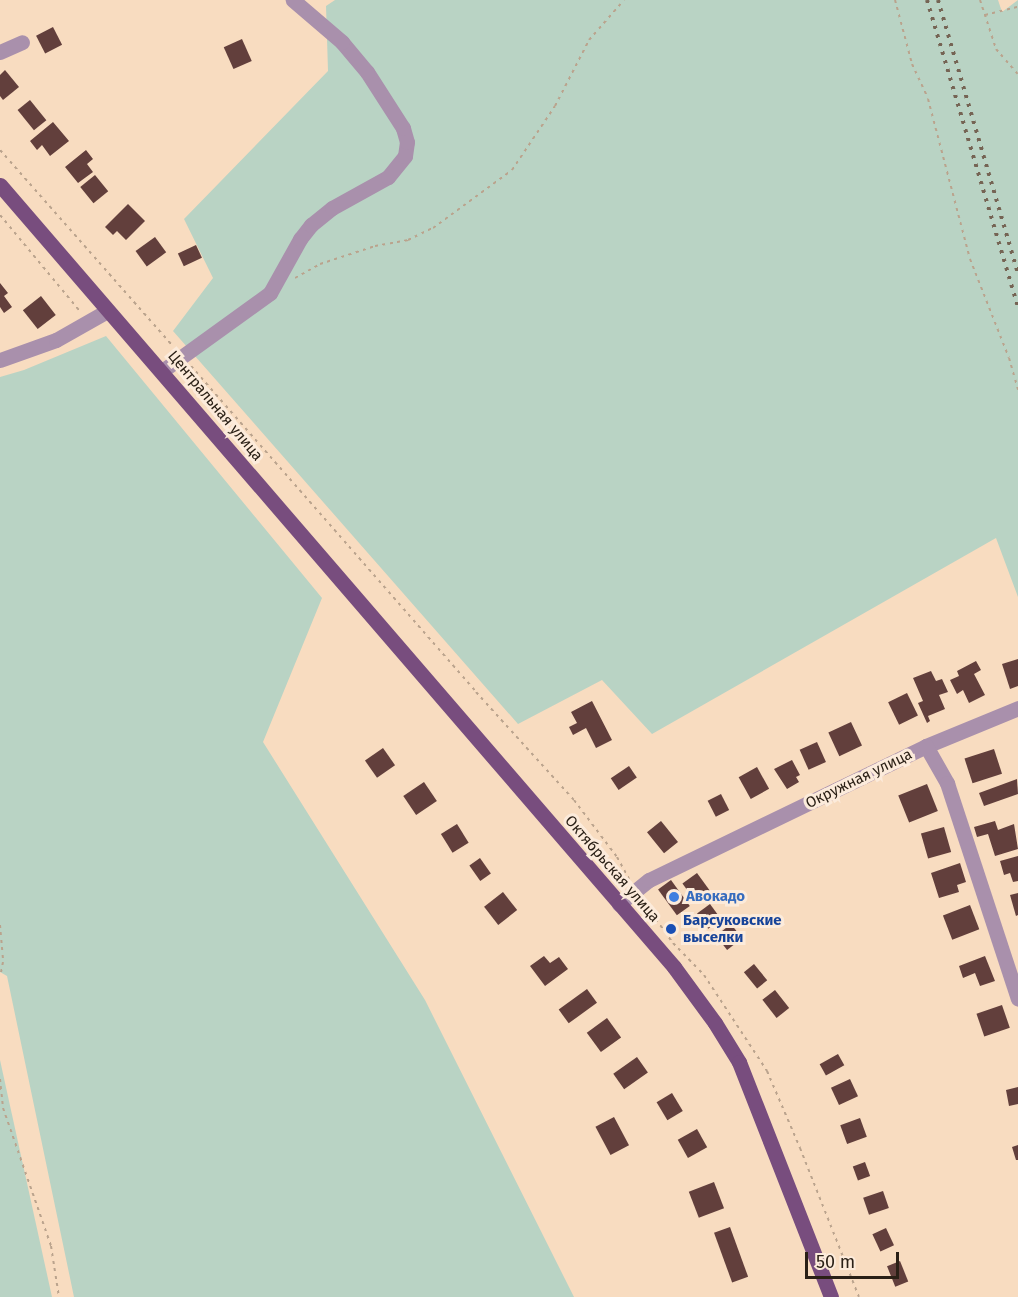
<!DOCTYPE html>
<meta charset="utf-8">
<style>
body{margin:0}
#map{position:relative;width:1018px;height:1297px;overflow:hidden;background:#f8dcc0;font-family:"Fira Sans",sans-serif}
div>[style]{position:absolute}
.green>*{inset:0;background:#b9d3c4}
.building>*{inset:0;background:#623f3c;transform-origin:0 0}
.path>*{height:2px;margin-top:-1px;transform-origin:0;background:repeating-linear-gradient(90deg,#baa38d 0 3px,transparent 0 7.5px)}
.minor>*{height:15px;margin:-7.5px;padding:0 7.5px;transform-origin:7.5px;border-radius:7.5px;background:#a990ac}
.major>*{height:15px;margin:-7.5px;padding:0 7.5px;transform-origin:7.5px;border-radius:7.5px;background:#784d7e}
.rail>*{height:4px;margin-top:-2px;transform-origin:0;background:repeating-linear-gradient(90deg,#756454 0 3px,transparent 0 9px)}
.dots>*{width:16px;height:16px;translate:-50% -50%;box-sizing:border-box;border:3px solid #fcebdb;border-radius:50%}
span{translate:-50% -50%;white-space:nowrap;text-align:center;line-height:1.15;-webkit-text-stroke:6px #fcebdb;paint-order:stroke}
.street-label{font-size:15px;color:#2a2016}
.shop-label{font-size:15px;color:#366cbe;font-weight:700}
.left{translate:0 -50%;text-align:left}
.transit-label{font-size:15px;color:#164399;font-weight:700}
.scale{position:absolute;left:805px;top:1252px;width:94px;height:27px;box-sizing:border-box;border:3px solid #2a2016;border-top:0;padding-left:8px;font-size:18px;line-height:21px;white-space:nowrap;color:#2a2016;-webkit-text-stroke:4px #fcebdb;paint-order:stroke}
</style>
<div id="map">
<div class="green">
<div style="clip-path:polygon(335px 0,998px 0,1002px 12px,1018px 0,1018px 597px,996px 538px,652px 734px,602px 680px,518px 724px,173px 331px,213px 278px,184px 219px,328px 71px,326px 6px)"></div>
<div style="clip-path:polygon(106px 336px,322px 598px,263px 742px,425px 1000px,574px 1297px,74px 1297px,7px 976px,0 972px,0 377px,24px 370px)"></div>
<div style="clip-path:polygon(0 1060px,52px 1297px,0 1297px)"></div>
</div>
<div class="building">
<div style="left:53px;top:27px;width:20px;height:19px;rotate:63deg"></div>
<div style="left:242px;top:39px;width:24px;height:20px;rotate:66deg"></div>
<div style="clip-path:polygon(5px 70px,19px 87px,3px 100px,0 96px,0 75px)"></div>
<div style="left:30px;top:100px;width:26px;height:16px;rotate:51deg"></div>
<div style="clip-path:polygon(53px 122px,69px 141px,50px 156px,42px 145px,37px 150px,30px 141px)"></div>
<div style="clip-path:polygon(86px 150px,93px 159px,87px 164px,93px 172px,78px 183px,65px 167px)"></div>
<div style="left:95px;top:175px;width:21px;height:19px;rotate:51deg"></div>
<div style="clip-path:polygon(128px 204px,145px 221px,126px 240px,117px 231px,113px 235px,105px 227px)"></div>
<div style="left:155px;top:237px;width:19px;height:24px;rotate:54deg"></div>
<div style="left:196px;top:245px;width:14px;height:20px;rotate:65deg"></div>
<div style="clip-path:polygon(0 283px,8px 293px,4px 296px,12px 307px,4px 313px,0 307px)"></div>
<div style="left:41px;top:296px;width:24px;height:23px;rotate:52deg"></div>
<div style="clip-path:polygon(1018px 659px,1018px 686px,1010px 689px,1002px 664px)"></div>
<div style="clip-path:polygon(976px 661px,981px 670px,974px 674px,985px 695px,969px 703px,963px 690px,957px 694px,950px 680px,959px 676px,957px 671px)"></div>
<div style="clip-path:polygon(931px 671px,936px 681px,942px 679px,948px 692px,939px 695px,945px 709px,928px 716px,930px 721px,927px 723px,918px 703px,923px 701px,913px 678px)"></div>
<div style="left:907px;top:693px;width:25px;height:21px;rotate:64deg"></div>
<div style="clip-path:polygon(592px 701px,612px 740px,596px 748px,586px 728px,573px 735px,569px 727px,577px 723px,571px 712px)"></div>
<div style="left:851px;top:722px;width:26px;height:25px;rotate:65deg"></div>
<div style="left:817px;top:742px;width:22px;height:19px;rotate:66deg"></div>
<div style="left:383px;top:748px;width:21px;height:22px;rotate:55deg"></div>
<div style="left:994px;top:749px;width:26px;height:31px;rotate:72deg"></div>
<div style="clip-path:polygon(792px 760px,800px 775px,796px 777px,799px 782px,787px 789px,774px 769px)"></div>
<div style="left:629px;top:766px;width:14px;height:22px;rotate:56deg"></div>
<div style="left:757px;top:767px;width:25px;height:21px;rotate:61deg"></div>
<div style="clip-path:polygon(1017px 779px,1018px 794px,984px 806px,979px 793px)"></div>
<div style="left:424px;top:782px;width:23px;height:25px;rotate:56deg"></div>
<div style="left:927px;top:784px;width:29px;height:31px;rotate:68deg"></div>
<div style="left:721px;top:794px;width:18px;height:15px;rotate:63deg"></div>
<div style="left:661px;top:821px;width:27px;height:18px;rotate:51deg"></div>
<div style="clip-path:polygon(995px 821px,998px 830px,1014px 824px,1018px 849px,995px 856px,988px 834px,977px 837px,974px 827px)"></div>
<div style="left:457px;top:824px;width:22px;height:19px;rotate:58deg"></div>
<div style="left:944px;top:827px;width:26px;height:24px;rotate:74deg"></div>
<div style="clip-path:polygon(1018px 856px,1018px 881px,1013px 882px,1010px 873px,1004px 875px,1000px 861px)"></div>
<div style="left:480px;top:858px;width:19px;height:13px;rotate:55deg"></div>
<div style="clip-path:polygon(960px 863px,966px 882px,957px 885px,959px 892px,939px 898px,931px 873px)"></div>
<div style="left:697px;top:873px;width:22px;height:18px;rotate:54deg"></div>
<div style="left:671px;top:880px;width:32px;height:16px;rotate:54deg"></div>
<div style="left:503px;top:892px;width:23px;height:24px;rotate:52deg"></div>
<div style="clip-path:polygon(1018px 893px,1018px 915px,1016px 916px,1010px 895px)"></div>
<div style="left:710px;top:904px;width:19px;height:16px;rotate:54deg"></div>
<div style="left:970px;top:905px;width:26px;height:29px;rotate:69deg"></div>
<div style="left:731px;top:924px;width:18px;height:19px;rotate:52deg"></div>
<div style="clip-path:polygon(544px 956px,550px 963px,559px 957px,568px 969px,545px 986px,530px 966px)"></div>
<div style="clip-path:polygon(985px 956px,995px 981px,980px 986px,975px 973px,963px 978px,959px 966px)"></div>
<div style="left:754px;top:964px;width:21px;height:13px;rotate:51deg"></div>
<div style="left:587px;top:989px;width:17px;height:35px;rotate:54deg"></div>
<div style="left:775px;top:990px;width:23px;height:16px;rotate:52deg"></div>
<div style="left:1002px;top:1005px;width:24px;height:27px;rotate:71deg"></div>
<div style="left:607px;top:1018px;width:24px;height:25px;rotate:54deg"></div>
<div style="left:838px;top:1054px;width:13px;height:21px;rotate:61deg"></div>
<div style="left:637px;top:1057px;width:19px;height:29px;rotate:55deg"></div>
<div style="left:850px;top:1079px;width:19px;height:21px;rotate:65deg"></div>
<div style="clip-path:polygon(1018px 1087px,1018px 1104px,1009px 1106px,1006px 1090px)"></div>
<div style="left:672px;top:1093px;width:21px;height:18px;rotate:59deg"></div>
<div style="left:614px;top:1117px;width:32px;height:21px;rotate:62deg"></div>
<div style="left:860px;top:1118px;width:20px;height:21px;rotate:70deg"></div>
<div style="left:697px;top:1129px;width:21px;height:22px;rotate:61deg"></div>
<div style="clip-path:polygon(1018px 1145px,1018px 1160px,1016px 1160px,1012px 1147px)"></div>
<div style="left:865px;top:1162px;width:15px;height:13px;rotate:70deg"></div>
<div style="left:714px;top:1182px;width:28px;height:27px;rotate:69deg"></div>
<div style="left:883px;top:1191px;width:18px;height:21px;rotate:71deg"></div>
<div style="left:730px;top:1227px;width:53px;height:17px;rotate:70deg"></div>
<div style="left:886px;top:1228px;width:19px;height:15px;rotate:65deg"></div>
<div style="left:900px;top:1261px;width:22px;height:14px;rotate:68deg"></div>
</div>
<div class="path">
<div style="left:895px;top:0;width:66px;rotate:75.1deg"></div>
<div style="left:912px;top:64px;width:38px;rotate:65deg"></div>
<div style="left:928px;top:99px;width:165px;rotate:75.3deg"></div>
<div style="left:970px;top:259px;width:106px;rotate:68.5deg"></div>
<div style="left:1009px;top:358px;width:33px;rotate:74deg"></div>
<div style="left:980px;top:0;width:52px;rotate:71.9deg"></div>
<div style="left:996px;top:49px;width:33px;rotate:49deg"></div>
<div style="left:985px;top:15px;width:34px;rotate:-14deg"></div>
<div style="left:0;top:150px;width:261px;rotate:48.6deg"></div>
<div style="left:0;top:215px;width:124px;rotate:50.3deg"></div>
<div style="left:295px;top:278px;width:29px;rotate:-29deg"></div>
<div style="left:320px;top:264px;width:58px;rotate:-18.1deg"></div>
<div style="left:375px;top:246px;width:34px;rotate:-10deg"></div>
<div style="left:408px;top:240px;width:28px;rotate:-26deg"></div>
<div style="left:433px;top:228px;width:98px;rotate:-36.3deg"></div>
<div style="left:512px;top:170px;width:77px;rotate:-56.1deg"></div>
<div style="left:555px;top:106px;width:74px;rotate:-62.7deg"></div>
<div style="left:589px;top:40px;width:53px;rotate:-48.8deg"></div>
<div style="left:191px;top:366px;width:433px;rotate:48.8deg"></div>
<div style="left:476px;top:692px;width:146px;rotate:47.8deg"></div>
<div style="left:574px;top:800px;width:71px;rotate:53deg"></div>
<div style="left:617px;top:857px;width:25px;rotate:61deg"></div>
<div style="left:643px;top:901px;width:52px;rotate:54.5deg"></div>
<div style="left:673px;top:943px;width:45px;rotate:45.9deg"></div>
<div style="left:704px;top:975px;width:115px;rotate:56.7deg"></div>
<div style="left:767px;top:1071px;width:84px;rotate:66.8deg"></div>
<div style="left:800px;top:1148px;width:160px;rotate:68.4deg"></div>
<div style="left:0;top:925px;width:37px;rotate:85deg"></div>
<div style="left:3px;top:962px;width:15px;rotate:101deg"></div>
<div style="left:0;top:1079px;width:29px;rotate:84deg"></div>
<div style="left:3px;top:1108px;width:146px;rotate:70.8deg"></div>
<div style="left:51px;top:1246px;width:52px;rotate:81.1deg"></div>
</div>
<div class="minor">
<div style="left:0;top:52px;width:24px;rotate:-24deg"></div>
<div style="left:0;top:360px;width:59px;rotate:-19.7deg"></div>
<div style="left:56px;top:340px;width:59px;rotate:-29.6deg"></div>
<div style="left:162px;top:371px;width:133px;rotate:-35.8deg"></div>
<div style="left:270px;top:293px;width:62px;rotate:-60.9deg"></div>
<div style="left:300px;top:239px;width:18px;rotate:-52deg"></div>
<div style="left:311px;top:225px;width:27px;rotate:-39deg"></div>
<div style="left:332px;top:208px;width:64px;rotate:-29deg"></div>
<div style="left:388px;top:177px;width:27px;rotate:-51deg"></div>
<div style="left:405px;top:156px;width:14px;rotate:-82deg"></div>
<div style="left:407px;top:142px;width:15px;rotate:-106deg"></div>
<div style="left:403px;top:128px;width:67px;rotate:-122.7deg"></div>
<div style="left:367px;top:72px;width:39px;rotate:-130deg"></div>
<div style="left:342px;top:42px;width:65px;rotate:-139.4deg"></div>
<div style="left:926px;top:746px;width:100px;rotate:-22.4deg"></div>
<div style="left:619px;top:904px;width:38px;rotate:-39deg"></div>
<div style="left:649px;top:880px;width:308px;rotate:-25.8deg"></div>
<div style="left:926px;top:746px;width:43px;rotate:60.4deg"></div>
<div style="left:947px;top:783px;width:227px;rotate:71.8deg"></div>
</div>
<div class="major">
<div style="left:0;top:185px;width:1032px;rotate:49.24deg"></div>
<div style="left:674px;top:967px;width:69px;rotate:53.8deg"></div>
<div style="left:715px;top:1023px;width:46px;rotate:58.4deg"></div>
<div style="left:739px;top:1062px;width:252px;rotate:68.6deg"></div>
</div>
<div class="rail">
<div style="left:927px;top:0;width:321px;rotate:73.5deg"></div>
<div style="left:938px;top:0;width:285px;rotate:73.7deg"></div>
</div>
<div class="dots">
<div style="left:674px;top:897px;background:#3f7fe0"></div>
<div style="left:671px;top:929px;background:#1a4fb4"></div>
</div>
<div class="street-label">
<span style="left:215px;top:406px;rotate:50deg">Центральная улица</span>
<span style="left:859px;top:779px;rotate:-26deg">Окружная улица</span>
<span style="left:612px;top:869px;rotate:49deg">Октябрьская улица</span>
</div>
<div class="shop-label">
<span class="left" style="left:686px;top:897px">Авокадо</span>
</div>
<div class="transit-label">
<span class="left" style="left:683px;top:929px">Барсуковские<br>выселки</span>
</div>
<div class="scale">50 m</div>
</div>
